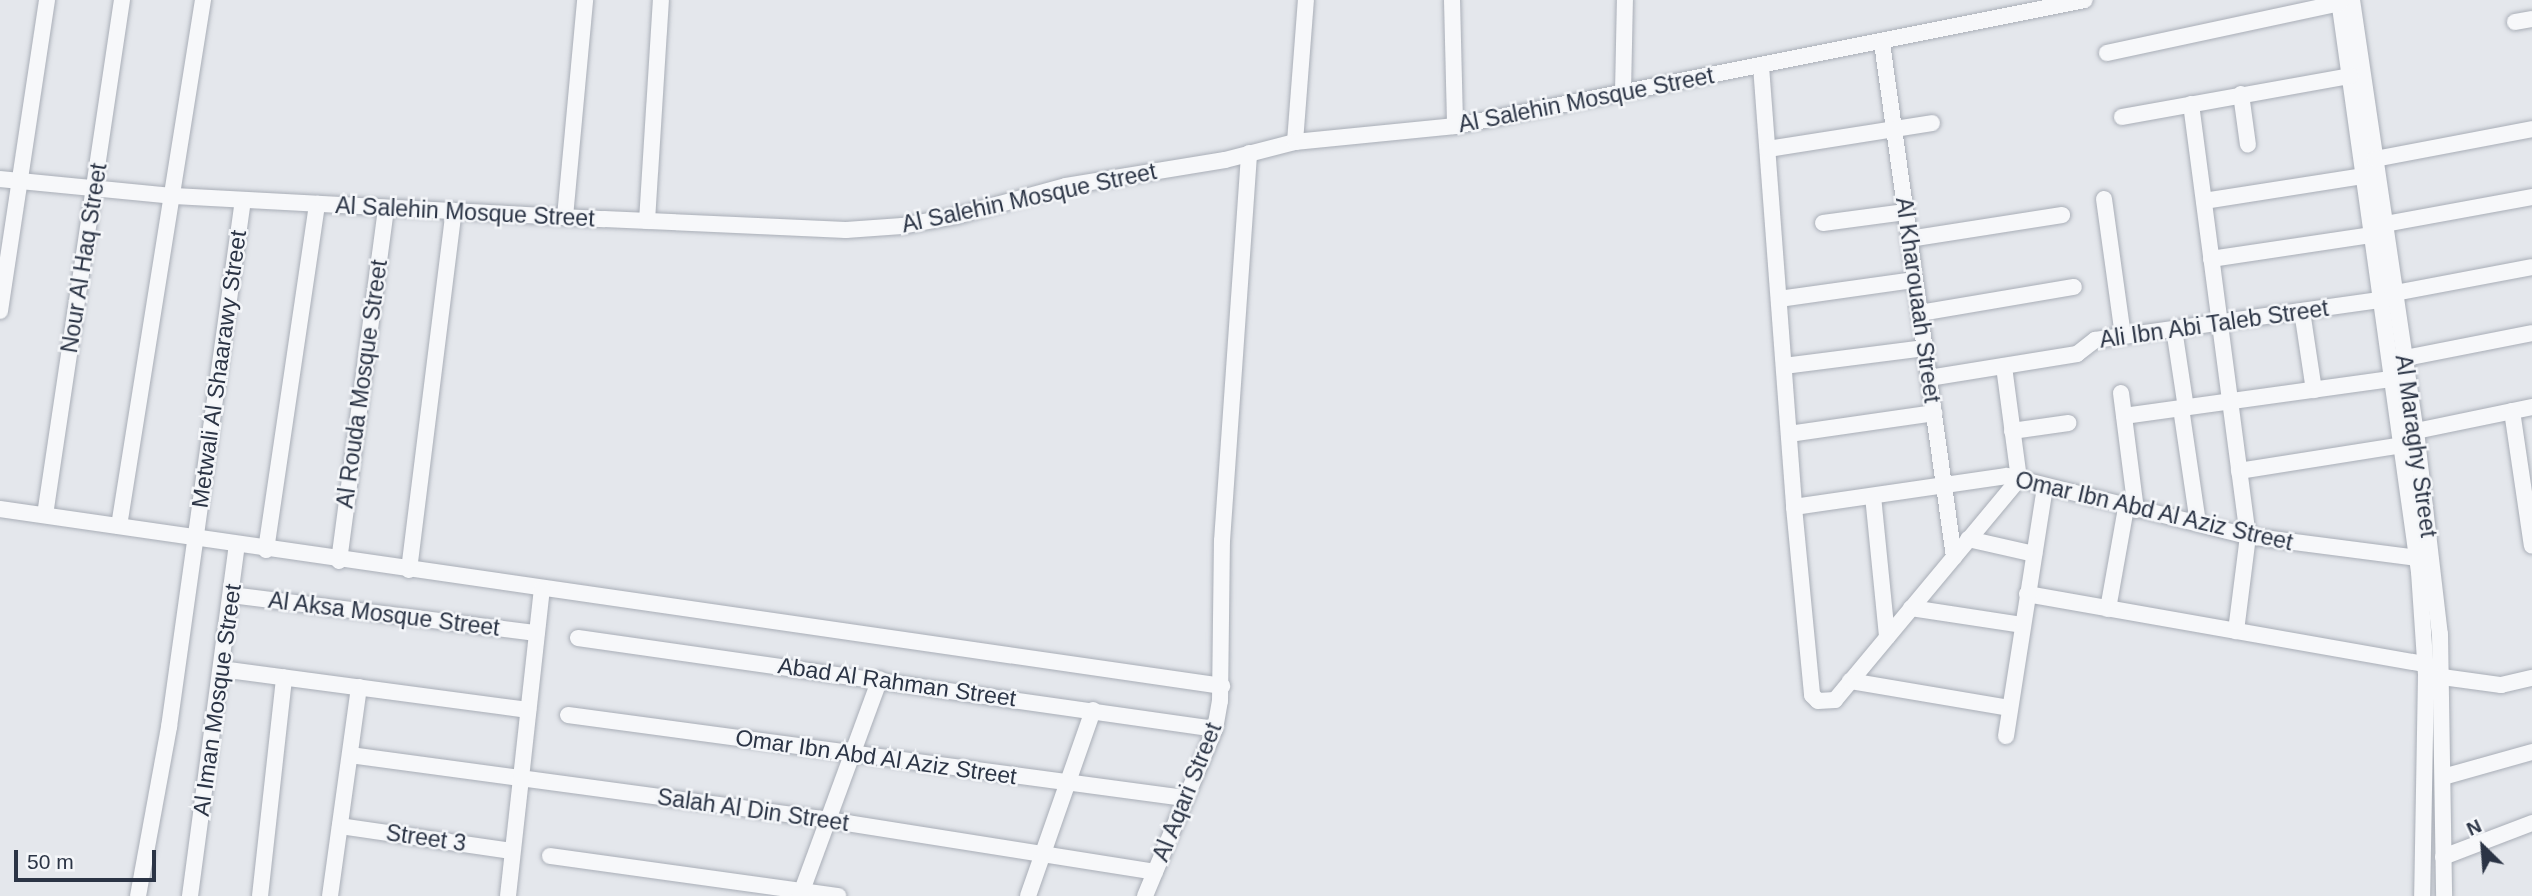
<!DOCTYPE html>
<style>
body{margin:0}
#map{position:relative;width:2532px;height:896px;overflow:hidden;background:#e4e7ec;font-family:Helvetica,sans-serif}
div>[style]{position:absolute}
.roads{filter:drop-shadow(0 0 2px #a9aeb7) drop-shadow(0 0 2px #a9aeb7)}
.street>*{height:16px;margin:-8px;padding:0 8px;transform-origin:8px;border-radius:8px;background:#f7f8fa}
span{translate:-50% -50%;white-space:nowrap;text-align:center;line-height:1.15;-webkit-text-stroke:5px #f4f6f9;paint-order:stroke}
.street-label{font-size:23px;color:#2b3445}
.north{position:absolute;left:2448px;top:812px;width:70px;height:70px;-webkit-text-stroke:5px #f4f6f9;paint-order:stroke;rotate:335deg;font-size:19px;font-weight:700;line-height:28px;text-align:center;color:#2b3445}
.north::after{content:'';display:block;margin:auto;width:24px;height:32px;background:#2b3445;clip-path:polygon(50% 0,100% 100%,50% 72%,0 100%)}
.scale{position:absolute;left:14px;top:850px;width:142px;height:32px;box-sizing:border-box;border:4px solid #2b3445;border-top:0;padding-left:9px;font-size:21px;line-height:24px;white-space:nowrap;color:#2b3445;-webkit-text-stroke:5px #f4f6f9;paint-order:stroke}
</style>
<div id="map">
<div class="roads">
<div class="street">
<div style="left:1452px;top:0;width:126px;rotate:88.6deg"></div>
<div style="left:2339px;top:0;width:578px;rotate:82.04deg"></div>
<div style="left:2419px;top:572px;width:103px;rotate:86.1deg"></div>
<div style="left:2426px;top:675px;width:221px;rotate:91deg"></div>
<div style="left:2352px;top:0;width:436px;rotate:81.6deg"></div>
<div style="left:2416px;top:431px;width:204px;rotate:83.3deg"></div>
<div style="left:2440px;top:634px;width:262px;rotate:89.1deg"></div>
<div style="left:2515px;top:22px;width:17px;rotate:-10deg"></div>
<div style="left:1882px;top:43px;width:519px;rotate:82.03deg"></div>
<div style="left:2107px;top:53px;width:238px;rotate:-12.1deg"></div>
<div style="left:1761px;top:66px;width:442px;rotate:85.7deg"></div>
<div style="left:1794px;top:507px;width:189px;rotate:84.5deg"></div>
<div style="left:1812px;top:695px;width:8px;rotate:45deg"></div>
<div style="left:1818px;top:701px;width:17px;rotate:-3deg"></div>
<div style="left:1835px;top:700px;width:288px;rotate:-50.2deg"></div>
<div style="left:2019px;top:479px;width:114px;rotate:-97.6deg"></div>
<div style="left:1623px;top:92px;width:92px;rotate:-88.8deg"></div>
<div style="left:2241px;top:94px;width:51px;rotate:82.2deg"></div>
<div style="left:2191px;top:104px;width:436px;rotate:82.5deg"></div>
<div style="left:2248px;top:536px;width:96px;rotate:97.2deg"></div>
<div style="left:2122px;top:117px;width:232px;rotate:-10.2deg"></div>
<div style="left:1295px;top:142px;width:142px;rotate:-85.6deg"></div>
<div style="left:1768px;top:149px;width:166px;rotate:-9deg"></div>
<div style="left:2375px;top:159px;width:160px;rotate:-10.8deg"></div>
<div style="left:0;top:179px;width:175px;rotate:5.6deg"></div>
<div style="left:174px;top:196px;width:431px;rotate:3.1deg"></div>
<div style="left:604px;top:219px;width:242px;rotate:2.6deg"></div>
<div style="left:846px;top:230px;width:56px;rotate:-4.1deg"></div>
<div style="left:902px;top:226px;width:55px;rotate:-10.5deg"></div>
<div style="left:956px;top:216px;width:114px;rotate:-15.3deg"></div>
<div style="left:1066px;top:186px;width:161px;rotate:-9.3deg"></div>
<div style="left:1225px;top:160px;width:72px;rotate:-14.4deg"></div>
<div style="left:1295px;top:142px;width:161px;rotate:-5.7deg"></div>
<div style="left:1455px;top:126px;width:642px;rotate:-11.31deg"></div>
<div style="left:2104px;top:199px;width:138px;rotate:82.1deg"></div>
<div style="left:2204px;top:201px;width:162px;rotate:-8.9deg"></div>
<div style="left:565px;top:217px;width:218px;rotate:-84.7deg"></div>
<div style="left:647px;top:221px;width:221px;rotate:-86.4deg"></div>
<div style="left:1823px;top:223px;width:83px;rotate:-7.6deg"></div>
<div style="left:2385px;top:224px;width:149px;rotate:-10.4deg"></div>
<div style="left:1909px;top:239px;width:155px;rotate:-8.9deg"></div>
<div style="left:2211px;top:259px;width:163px;rotate:-8.5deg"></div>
<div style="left:2395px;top:293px;width:139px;rotate:-10.7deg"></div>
<div style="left:1779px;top:299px;width:137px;rotate:-8deg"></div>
<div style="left:0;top:311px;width:315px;rotate:-81.4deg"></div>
<div style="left:2302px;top:311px;width:80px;rotate:81.4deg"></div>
<div style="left:1920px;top:313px;width:156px;rotate:-9.6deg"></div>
<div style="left:2174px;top:329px;width:80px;rotate:81.4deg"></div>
<div style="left:2405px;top:358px;width:129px;rotate:-11.1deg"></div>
<div style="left:1784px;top:366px;width:142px;rotate:-7.3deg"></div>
<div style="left:1929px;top:378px;width:150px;rotate:-9.2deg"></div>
<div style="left:2077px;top:354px;width:23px;rotate:-38deg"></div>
<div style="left:2095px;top:340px;width:289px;rotate:-8deg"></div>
<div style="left:2121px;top:393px;width:118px;rotate:82.7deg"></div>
<div style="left:2181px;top:408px;width:116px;rotate:81.6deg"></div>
<div style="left:2512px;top:411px;width:136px;rotate:81.6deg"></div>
<div style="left:2124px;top:416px;width:271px;rotate:-7.9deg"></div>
<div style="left:2012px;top:431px;width:57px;rotate:-8.1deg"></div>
<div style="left:2416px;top:431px;width:118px;rotate:-11.7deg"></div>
<div style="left:1789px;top:434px;width:147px;rotate:-8.2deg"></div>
<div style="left:2239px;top:471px;width:173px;rotate:-9deg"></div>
<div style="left:1873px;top:496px;width:142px;rotate:84.3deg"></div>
<div style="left:1794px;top:507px;width:215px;rotate:-8.3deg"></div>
<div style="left:2007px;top:476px;width:248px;rotate:14deg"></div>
<div style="left:2248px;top:536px;width:177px;rotate:7.4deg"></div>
<div style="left:0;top:509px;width:1235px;rotate:8.24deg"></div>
<div style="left:45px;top:515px;width:521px;rotate:-81.5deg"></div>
<div style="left:119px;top:526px;width:533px;rotate:-80.93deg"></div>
<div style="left:1968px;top:539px;width:68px;rotate:12.8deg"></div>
<div style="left:266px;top:550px;width:350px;rotate:-81.6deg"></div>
<div style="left:339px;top:561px;width:356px;rotate:-82.4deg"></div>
<div style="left:409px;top:570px;width:362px;rotate:-82.9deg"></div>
<div style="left:2027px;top:594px;width:404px;rotate:10deg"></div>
<div style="left:231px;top:595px;width:308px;rotate:7.1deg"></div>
<div style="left:1911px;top:608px;width:112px;rotate:8.7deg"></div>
<div style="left:2108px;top:609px;width:103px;rotate:-79.9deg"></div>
<div style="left:578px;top:638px;width:643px;rotate:8.13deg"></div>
<div style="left:221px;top:669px;width:310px;rotate:7.6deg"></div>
<div style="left:2435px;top:676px;width:67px;rotate:7.8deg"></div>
<div style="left:2501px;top:685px;width:32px;rotate:-13deg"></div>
<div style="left:1850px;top:681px;width:162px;rotate:9.6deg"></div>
<div style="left:568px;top:715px;width:622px;rotate:7.67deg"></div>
<div style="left:2006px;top:736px;width:252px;rotate:-81.1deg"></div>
<div style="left:350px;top:755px;width:482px;rotate:7.7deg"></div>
<div style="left:828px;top:820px;width:331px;rotate:9deg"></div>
<div style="left:2443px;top:777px;width:92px;rotate:-15.7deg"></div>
<div style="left:340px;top:826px;width:174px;rotate:8.3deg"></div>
<div style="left:550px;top:856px;width:291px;rotate:7.9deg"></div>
<div style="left:2443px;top:857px;width:95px;rotate:-20.9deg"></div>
<div style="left:138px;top:896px;width:172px;rotate:-79.6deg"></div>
<div style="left:169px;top:727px;width:532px;rotate:-82.01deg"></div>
<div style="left:190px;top:896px;width:354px;rotate:-82.4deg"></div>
<div style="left:260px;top:896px;width:220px;rotate:-83.7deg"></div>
<div style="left:330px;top:896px;width:211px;rotate:-82.1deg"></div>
<div style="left:508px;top:896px;width:309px;rotate:-83.7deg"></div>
<div style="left:800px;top:896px;width:231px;rotate:-69.8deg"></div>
<div style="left:1028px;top:896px;width:197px;rotate:-70.7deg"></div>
<div style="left:1145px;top:896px;width:181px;rotate:-67.3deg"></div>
<div style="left:1215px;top:729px;width:28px;rotate:-80deg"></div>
<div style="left:1220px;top:701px;width:160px;rotate:-89.3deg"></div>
<div style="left:1222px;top:541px;width:389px;rotate:-86deg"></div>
</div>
</div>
<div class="street-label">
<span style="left:1586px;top:100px;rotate:-11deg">Al Salehin Mosque Street</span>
<span style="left:1029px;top:198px;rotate:-12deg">Al Salehin Mosque Street</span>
<span style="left:465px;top:212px;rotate:3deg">Al Salehin Mosque Street</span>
<span style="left:84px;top:258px;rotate:-81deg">Nour Al Haq Street</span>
<span style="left:1918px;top:300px;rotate:82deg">Al Kharouaah Street</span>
<span style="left:2214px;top:324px;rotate:-8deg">Ali Ibn Abi Taleb Street</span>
<span style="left:219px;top:369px;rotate:-82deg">Metwali Al Shaarawy Street</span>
<span style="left:362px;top:384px;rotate:-82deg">Al Rouda Mosque Street</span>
<span style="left:2416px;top:446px;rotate:82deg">Al Maraghy Street</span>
<span style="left:2154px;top:511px;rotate:13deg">Omar Ibn Abd Al Aziz Street</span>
<span style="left:384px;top:614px;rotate:7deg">Al Aksa Mosque Street</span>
<span style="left:897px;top:682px;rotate:8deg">Abad Al Rahman Street</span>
<span style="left:217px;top:700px;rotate:-82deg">Al Iman Mosque Street</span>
<span style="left:876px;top:757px;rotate:8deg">Omar Ibn Abd Al Aziz Street</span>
<span style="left:1187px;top:792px;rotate:-68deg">Al Aqari Street</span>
<span style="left:753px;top:810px;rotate:8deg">Salah Al Din Street</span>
<span style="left:426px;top:838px;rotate:8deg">Street 3</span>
</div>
<div class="north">N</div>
<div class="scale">50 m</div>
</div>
